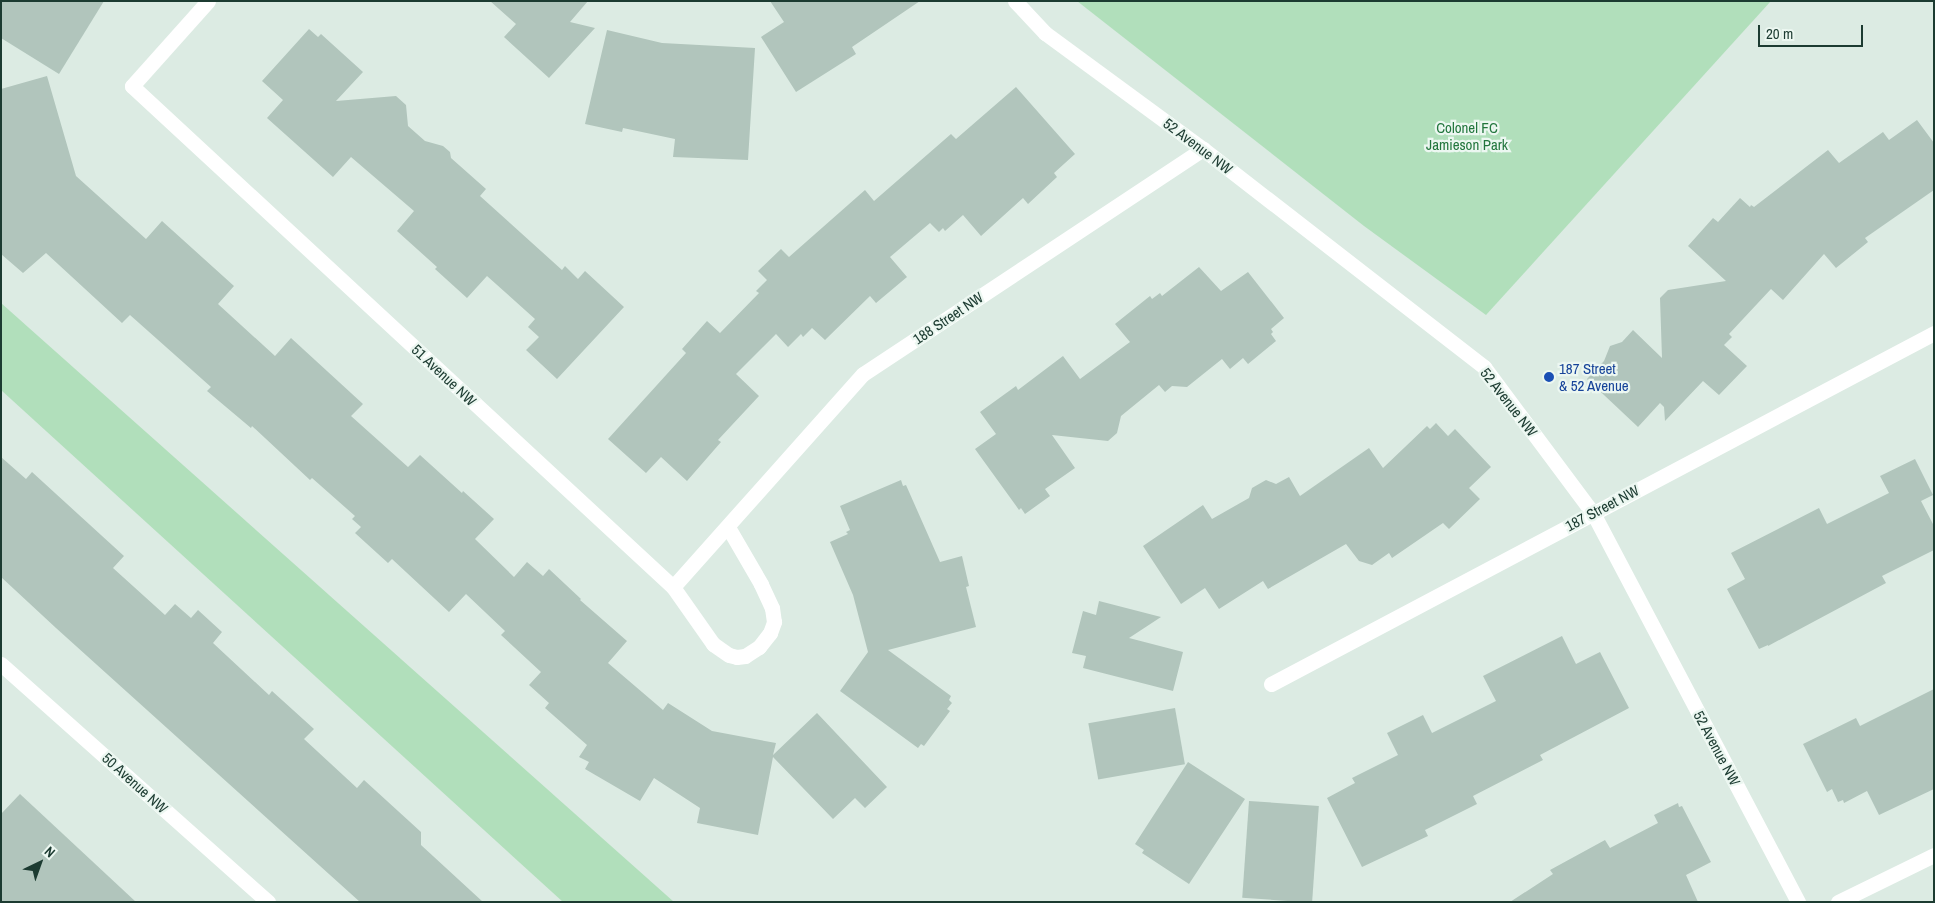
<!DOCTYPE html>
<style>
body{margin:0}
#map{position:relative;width:1935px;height:903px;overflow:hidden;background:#dcebe3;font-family:"Archivo Narrow",sans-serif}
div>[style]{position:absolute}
.green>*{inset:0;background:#b1dfbb}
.building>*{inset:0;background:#b1c5bc;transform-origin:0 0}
.minor>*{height:15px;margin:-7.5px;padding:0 7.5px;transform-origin:7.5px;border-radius:7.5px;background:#fff}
.dots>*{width:14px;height:14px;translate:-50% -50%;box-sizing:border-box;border:2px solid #ecf7f1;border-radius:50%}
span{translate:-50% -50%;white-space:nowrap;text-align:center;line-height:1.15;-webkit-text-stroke:4.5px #ecf7f1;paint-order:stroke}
.park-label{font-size:15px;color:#22763d}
.street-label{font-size:15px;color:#1c3b31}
.transit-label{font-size:15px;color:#164399}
.left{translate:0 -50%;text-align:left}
.frame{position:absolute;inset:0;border:2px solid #1c3b31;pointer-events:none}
.north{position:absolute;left:15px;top:838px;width:50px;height:50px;-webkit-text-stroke:4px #ecf7f1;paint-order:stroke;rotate:42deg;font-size:14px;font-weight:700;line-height:20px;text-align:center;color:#1c3b31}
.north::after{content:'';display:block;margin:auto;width:18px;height:22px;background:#1c3b31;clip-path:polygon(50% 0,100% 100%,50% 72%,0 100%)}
.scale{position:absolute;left:1758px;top:25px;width:105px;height:22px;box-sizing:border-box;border:2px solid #1c3b31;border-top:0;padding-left:6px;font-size:15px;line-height:18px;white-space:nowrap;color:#1c3b31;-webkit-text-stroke:4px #ecf7f1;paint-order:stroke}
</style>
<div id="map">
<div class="green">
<div style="clip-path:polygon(1077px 1px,1771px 1px,1486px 315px,1364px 226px)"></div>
<div style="clip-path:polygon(1px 303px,674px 902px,563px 902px,1px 390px)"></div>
</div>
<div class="building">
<div style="clip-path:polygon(1px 1px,104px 1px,59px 74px,1px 38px)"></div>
<div style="clip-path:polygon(490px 1px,588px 1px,570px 22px,595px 28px,549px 78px,504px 37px,516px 24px)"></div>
<div style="clip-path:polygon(770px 1px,920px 1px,852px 47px,856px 54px,796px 92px,761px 37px,784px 22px)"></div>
<div style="clip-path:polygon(309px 29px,318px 37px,321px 34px,363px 72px,336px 101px,396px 96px,406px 105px,408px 126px,425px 141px,443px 146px,450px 152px,451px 158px,486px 189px,480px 196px,562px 270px,565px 266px,578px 279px,585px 271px,624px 307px,557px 379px,526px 350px,539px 337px,528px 327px,535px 319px,487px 276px,467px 298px,435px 269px,437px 267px,397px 231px,414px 211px,351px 157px,333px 177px,267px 118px,283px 100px,262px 81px)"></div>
<div style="clip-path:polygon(607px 30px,662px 43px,755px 48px,748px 160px,673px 157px,675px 139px,623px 128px,622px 132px,585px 124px)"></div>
<div style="clip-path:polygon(47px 76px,76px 176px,146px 239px,162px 221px,234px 286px,218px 304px,275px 356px,291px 338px,363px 404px,351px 416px,408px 467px,420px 455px,462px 493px,463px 491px,494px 519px,475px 539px,514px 577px,527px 562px,543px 576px,549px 569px,581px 599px,580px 600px,627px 641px,608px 663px,663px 710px,668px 703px,712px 731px,776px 743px,773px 755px,817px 713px,887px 787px,865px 808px,855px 798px,833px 819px,773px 757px,758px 835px,697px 823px,700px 808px,654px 778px,640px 801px,585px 769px,589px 762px,579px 757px,587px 745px,545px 708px,549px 703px,529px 685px,541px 672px,501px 635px,505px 631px,466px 594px,449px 612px,392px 559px,388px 563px,355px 533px,361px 527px,352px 519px,355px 516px,312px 478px,310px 480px,252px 426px,251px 428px,207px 391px,211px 387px,130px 315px,122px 323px,46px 253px,23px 273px,1px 254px,1px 89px)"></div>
<div style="clip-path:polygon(1016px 87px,1075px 154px,1054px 173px,1057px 177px,1028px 204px,1023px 198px,981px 236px,963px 215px,945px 231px,943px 228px,939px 232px,930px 223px,890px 257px,907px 277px,876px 303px,870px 296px,825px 340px,812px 328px,803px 337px,801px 334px,788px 347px,776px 334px,736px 374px,759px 396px,718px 440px,721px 442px,687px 481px,661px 457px,646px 473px,608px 439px,686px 353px,682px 349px,707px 321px,720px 333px,759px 293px,756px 291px,767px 280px,758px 271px,781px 249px,789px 257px,865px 190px,874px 201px,951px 134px,956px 139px)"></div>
<div style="clip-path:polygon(1917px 120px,1934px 143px,1934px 190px,1865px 238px,1868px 242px,1836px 268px,1824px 254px,1783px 300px,1771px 289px,1729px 334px,1732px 337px,1724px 345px,1747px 366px,1719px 395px,1703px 381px,1665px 421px,1664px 407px,1660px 403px,1638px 427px,1587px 379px,1604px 361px,1610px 346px,1622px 342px,1633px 330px,1662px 358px,1660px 298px,1668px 290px,1726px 281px,1688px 246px,1713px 218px,1718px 222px,1740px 198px,1750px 207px,1751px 205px,1754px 207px,1828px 150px,1839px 163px,1883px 132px,1889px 140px)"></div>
<div style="clip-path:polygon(1199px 267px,1221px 291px,1248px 272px,1284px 318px,1271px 329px,1273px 332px,1271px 334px,1276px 341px,1248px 364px,1243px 358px,1230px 369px,1222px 359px,1187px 387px,1172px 386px,1165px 392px,1159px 385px,1121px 416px,1117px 433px,1108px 441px,1052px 435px,1075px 468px,1045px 489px,1050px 496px,1025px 514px,1021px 508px,1019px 510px,975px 449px,996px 434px,980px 412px,1016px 386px,1018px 390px,1063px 356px,1080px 379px,1130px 342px,1115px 324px,1150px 296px,1152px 299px,1160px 293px,1162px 296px)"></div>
<div style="clip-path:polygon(1436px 423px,1448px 436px,1455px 429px,1491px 467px,1469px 488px,1480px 499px,1449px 529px,1443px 523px,1392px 558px,1389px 553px,1372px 565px,1359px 561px,1346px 544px,1268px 589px,1263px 581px,1219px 609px,1205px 588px,1181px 604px,1143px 546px,1203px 505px,1212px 519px,1249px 498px,1252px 488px,1266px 480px,1276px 484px,1289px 477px,1300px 496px,1369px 448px,1383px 468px,1427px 426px,1430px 429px)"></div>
<div style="clip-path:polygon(1px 457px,26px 479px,32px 472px,124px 556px,113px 568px,165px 615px,175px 604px,191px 618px,198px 610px,222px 632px,213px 643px,269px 695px,272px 691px,314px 729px,304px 739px,357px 788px,364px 780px,421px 832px,421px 845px,483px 902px,360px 902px,56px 628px,1px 577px)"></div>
<div style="clip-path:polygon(1915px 459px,1933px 495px,1921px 501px,1934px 526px,1934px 550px,1882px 576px,1886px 583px,1768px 646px,1768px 645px,1759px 649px,1727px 589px,1745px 579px,1731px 553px,1819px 508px,1827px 524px,1889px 493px,1880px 476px)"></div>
<div style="clip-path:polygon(901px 480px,903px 486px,906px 485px,940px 562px,962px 556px,969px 586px,966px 587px,976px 627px,888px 650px,951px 696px,949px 700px,952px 703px,947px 709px,950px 711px,924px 746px,921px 744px,918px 748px,840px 691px,868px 652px,853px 595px,830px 542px,848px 534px,846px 532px,850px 530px,840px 506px)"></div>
<div style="clip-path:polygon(1099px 601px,1161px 617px,1129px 638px,1183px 652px,1173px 691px,1083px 668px,1086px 656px,1072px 653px,1083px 611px,1096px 615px)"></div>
<div style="clip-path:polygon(1562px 636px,1576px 664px,1600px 652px,1629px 708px,1540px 755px,1543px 760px,1473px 796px,1477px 804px,1425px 830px,1428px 836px,1362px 867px,1327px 798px,1355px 783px,1352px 778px,1398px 755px,1387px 733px,1423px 715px,1432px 733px,1496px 701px,1483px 676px)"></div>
<div style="clip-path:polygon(1934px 689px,1934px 789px,1879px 815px,1867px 791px,1844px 803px,1843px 800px,1838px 802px,1832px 789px,1827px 792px,1803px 744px,1856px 718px,1860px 726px)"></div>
<div style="left:1175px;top:708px;width:57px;height:88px;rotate:80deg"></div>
<div style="clip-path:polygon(1188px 762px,1245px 799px,1189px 884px,1142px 853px,1144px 850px,1135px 844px)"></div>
<div style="clip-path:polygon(20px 794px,63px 834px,136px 902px,1px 902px,1px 814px)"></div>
<div style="left:1249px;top:801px;width:70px;height:97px;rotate:4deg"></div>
<div style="clip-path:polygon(1678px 803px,1679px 807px,1682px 806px,1711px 862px,1686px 875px,1698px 902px,1510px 902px,1553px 874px,1550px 870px,1605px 840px,1610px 848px,1658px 823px,1654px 815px)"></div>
</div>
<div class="minor">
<div style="left:208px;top:1px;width:114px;rotate:131.8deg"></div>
<div style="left:132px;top:86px;width:737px;rotate:42.8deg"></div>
<div style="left:673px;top:587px;width:70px;rotate:54.9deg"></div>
<div style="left:713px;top:644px;width:19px;rotate:35deg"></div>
<div style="left:729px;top:655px;width:8px;rotate:14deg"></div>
<div style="left:737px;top:657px;width:8px;rotate:-7deg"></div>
<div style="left:745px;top:656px;width:17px;rotate:-33deg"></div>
<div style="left:759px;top:647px;width:18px;rotate:-52deg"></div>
<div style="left:770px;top:633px;width:12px;rotate:-70deg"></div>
<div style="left:774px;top:622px;width:14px;rotate:-98deg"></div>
<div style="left:772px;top:608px;width:26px;rotate:-115deg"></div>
<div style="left:761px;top:584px;width:66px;rotate:-120.1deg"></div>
<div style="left:1015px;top:1px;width:44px;rotate:46.8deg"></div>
<div style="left:1045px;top:33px;width:196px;rotate:36.3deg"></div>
<div style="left:1203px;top:149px;width:356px;rotate:37.8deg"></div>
<div style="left:1484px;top:367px;width:182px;rotate:53.3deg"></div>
<div style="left:1593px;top:513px;width:440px;rotate:62.2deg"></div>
<div style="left:673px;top:587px;width:285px;rotate:-48.3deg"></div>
<div style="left:863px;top:374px;width:408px;rotate:-33.5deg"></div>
<div style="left:1px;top:664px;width:358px;rotate:41.7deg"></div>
<div style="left:1271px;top:684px;width:750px;rotate:-27.9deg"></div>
<div style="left:1838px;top:902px;width:107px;rotate:-26.1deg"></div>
</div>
<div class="dots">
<div style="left:1549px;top:377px;background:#1a4fb4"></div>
</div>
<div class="park-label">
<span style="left:1467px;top:136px">Colonel FC<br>Jamieson Park</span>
</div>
<div class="street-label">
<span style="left:1198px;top:146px;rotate:37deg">52 Avenue NW</span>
<span style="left:948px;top:318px;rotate:-34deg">188 Street NW</span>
<span style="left:444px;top:375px;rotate:43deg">51 Avenue NW</span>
<span style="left:1509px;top:402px;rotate:52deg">52 Avenue NW</span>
<span style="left:1602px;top:508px;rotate:-28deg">187 Street NW</span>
<span style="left:1717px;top:748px;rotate:62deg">52 Avenue NW</span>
<span style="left:135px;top:783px;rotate:42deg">50 Avenue NW</span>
</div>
<div class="transit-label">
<span class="left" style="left:1559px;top:377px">187 Street<br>&amp; 52 Avenue</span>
</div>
<div class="frame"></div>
<div class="north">N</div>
<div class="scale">20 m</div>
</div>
